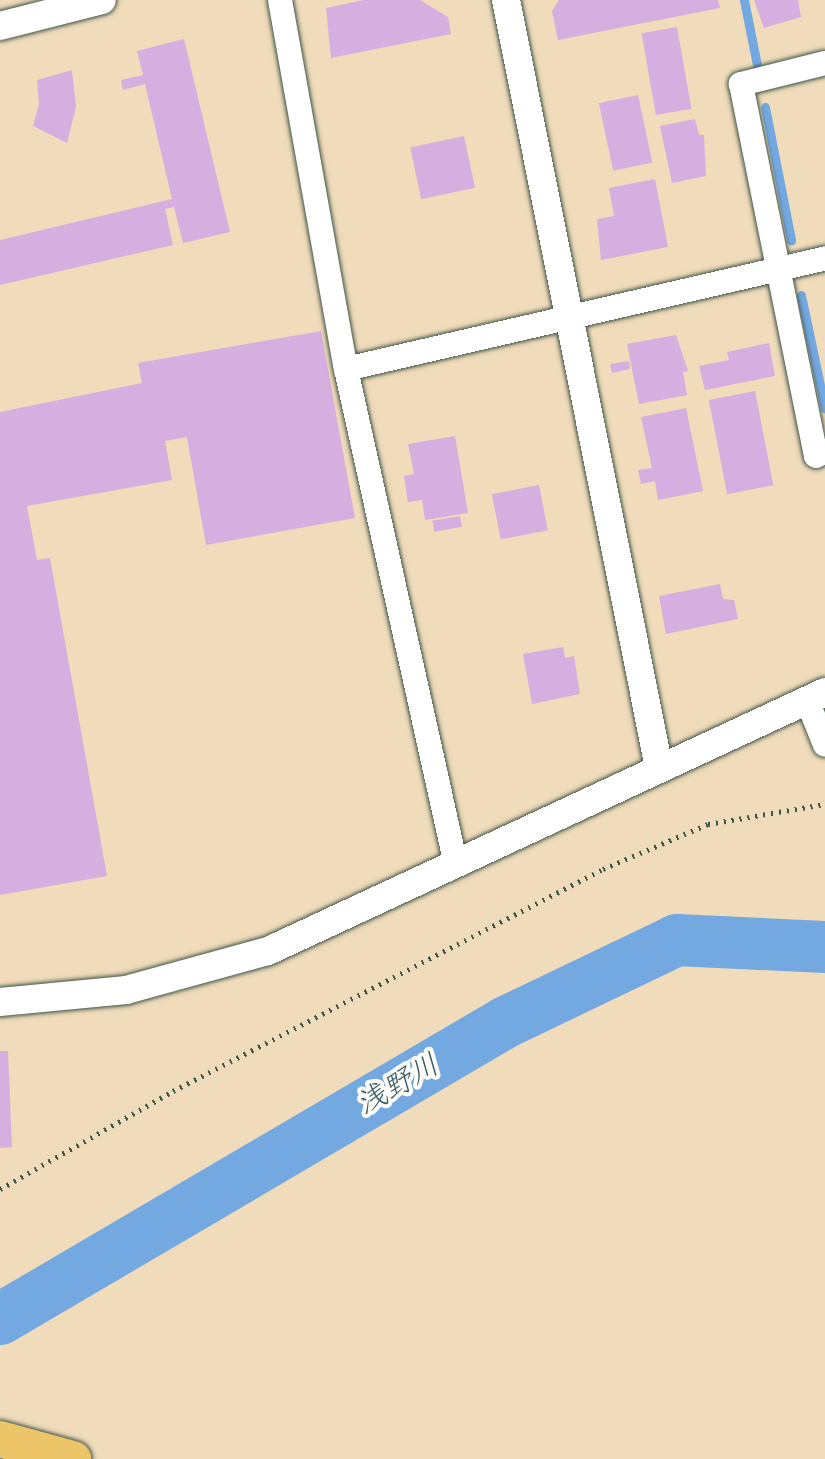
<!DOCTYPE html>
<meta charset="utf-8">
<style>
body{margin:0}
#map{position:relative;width:825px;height:1459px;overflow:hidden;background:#f0dbba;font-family:"Architects Daughter","Klee One",sans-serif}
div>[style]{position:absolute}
.stream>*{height:9px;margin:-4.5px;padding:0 4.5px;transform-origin:4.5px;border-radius:4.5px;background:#74a8e1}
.river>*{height:52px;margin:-26px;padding:0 26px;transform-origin:26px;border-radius:26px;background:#74a8e1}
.building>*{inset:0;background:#d7aee0;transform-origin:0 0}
.path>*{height:5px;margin-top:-2.5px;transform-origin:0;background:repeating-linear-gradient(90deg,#3e5548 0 2px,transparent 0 8px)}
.roads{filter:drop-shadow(0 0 2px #3e5548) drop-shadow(0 0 2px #3e5548)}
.minor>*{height:24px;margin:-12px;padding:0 12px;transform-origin:12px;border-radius:12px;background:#fff}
.tertiary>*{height:28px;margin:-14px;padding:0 14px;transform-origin:14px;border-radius:14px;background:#fff}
.primary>*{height:36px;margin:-18px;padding:0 18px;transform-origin:18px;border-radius:18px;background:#edc569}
span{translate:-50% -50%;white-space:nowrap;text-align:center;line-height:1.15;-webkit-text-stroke:8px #fdfcf7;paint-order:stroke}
.water-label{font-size:30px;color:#395d68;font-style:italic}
</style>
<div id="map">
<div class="stream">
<div style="left:744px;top:0;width:66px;rotate:78.7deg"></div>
<div style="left:765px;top:107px;width:136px;rotate:78.9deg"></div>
<div style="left:801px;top:295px;width:116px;rotate:78.1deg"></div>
<div style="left:821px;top:946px;width:18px;rotate:-77deg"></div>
</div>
<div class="river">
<div style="left:0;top:1319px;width:587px;rotate:-30.41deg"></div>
<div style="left:506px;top:1022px;width:190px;rotate:-25.6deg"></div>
<div style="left:677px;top:940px;width:148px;rotate:2.7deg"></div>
</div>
<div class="building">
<div style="clip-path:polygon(364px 0,420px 0,448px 17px,451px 34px,331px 58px,326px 8px)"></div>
<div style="clip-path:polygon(559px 0,718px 0,720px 8px,558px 40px,552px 11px)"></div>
<div style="clip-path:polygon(754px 0,798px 0,801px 17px,764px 28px)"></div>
<div style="left:677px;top:27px;width:83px;height:36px;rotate:80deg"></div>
<div style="clip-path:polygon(184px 39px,230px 232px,183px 243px,174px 207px,165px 209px,173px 245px,0 285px,0 240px,172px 199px,145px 84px,123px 90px,121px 80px,143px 75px,137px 51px)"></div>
<div style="clip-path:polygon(72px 70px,76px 107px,67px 143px,33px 126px,39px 104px,37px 80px)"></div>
<div style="left:638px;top:95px;width:69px;height:40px;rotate:78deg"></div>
<div style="clip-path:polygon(695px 119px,699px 135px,704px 135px,706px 176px,672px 183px,660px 126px)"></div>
<div style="left:464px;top:136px;width:53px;height:55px;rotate:78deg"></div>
<div style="clip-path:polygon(655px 179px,668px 247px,601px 260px,597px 219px,614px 216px,609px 188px)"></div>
<div style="clip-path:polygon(321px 331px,355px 518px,206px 545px,187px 437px,165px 441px,172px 480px,27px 506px,37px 560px,50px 558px,107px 876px,0 895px,0 412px,142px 383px,138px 363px)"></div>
<div style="clip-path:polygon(676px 335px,688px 371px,683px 372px,687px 395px,639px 404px,627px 344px)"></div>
<div style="clip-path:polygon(769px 343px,775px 376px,705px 390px,699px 366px,729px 360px,727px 352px)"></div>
<div style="clip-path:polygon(629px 361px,630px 369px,612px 373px,610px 364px)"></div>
<div style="left:755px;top:391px;width:96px;height:47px;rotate:79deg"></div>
<div style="clip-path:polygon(686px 408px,703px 491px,658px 500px,655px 481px,641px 484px,638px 470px,652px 468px,641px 417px)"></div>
<div style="clip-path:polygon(455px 436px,468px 513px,425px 520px,422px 500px,408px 502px,404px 476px,414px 474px,408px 444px)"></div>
<div style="left:539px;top:485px;width:46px;height:48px;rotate:79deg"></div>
<div style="left:460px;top:516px;width:11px;height:28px;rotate:80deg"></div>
<div style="clip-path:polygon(720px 584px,723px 599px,734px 600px,738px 619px,666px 634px,659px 596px)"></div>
<div style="clip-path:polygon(563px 647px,565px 658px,574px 656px,580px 694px,532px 704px,523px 654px)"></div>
<div style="clip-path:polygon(0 1051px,8px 1051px,12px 1147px,0 1148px)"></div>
</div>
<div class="path">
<div style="left:0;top:1189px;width:199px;rotate:-29.5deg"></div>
<div style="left:173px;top:1091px;width:484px;rotate:-27.3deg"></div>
<div style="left:603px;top:869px;width:114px;rotate:-23.2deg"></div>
<div style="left:708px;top:824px;width:119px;rotate:-9.7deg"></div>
</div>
<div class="roads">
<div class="minor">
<div style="left:280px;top:0;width:375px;rotate:79.9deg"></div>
<div style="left:346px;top:369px;width:508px;rotate:77.5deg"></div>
<div style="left:825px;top:63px;width:87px;rotate:166deg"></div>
<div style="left:741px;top:84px;width:379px;rotate:78.6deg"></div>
<div style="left:816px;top:456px;width:10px;rotate:-29deg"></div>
<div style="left:346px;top:369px;width:492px;rotate:-13deg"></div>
<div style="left:807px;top:700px;width:48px;rotate:68.2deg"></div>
</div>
<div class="tertiary">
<div style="left:506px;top:0;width:783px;rotate:78.73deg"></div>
<div style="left:0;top:26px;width:105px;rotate:-14.3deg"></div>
<div style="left:0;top:1002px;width:127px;rotate:-5.4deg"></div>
<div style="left:126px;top:990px;width:147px;rotate:-15.4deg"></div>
<div style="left:268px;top:951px;width:614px;rotate:-24.94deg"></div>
</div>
<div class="primary">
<div style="left:0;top:1439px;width:76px;rotate:15.3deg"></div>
</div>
</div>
<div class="water-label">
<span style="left:398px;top:1085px;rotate:-30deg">浅野川</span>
</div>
</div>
